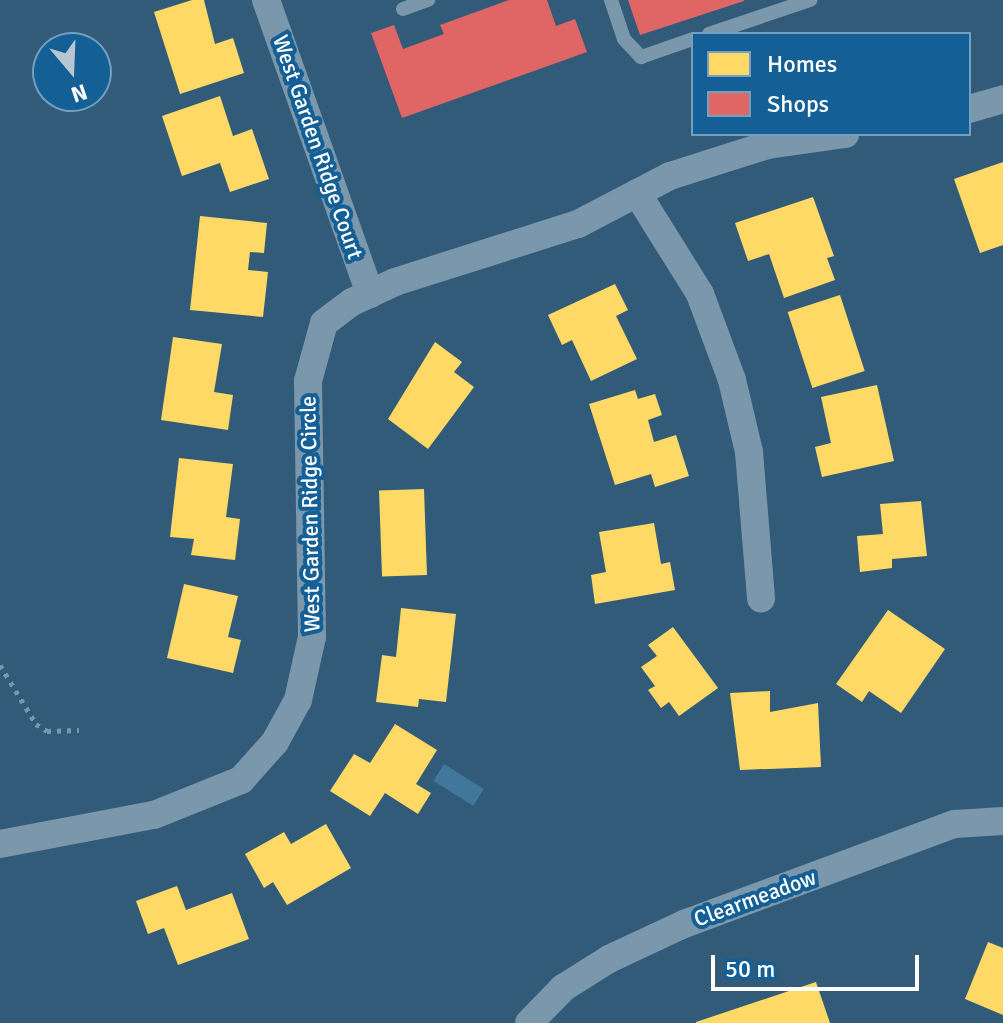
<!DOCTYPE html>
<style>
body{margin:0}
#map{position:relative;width:1003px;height:1023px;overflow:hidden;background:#315b79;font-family:Signika,sans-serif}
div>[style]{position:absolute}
.water>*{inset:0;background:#42779c;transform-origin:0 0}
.homes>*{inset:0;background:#ffd966;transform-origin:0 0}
.shops>*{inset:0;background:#e06666}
.path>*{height:5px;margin-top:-2.5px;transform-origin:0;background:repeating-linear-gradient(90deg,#7a97ab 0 4px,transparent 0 10px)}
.service>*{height:14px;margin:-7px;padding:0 7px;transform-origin:7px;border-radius:7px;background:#7a97ab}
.minor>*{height:28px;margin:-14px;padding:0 14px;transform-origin:14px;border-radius:14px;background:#7a97ab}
span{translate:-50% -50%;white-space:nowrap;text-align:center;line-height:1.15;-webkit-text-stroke:8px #146096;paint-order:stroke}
.street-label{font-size:22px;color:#fff}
.legend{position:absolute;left:691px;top:32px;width:280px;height:104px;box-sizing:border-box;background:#146096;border:2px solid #72a0c0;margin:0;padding:10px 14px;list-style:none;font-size:24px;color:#fff}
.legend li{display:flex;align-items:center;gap:16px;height:40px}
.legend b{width:40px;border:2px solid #72a0c0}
.north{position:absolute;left:32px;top:32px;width:80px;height:80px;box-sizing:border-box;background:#146096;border:2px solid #72a0c0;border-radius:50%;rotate:161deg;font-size:22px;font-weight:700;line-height:32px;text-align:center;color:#fff}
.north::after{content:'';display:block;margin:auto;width:28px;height:36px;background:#b7c6d0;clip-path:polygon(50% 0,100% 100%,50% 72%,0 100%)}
.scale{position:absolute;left:711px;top:955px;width:208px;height:36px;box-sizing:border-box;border:4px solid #fff;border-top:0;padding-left:10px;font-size:24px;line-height:28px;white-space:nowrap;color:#fff;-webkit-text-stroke:6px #146096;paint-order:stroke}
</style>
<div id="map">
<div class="water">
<div style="left:444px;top:764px;width:47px;height:20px;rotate:32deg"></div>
</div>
<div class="homes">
<div style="clip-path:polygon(192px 0,204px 0,215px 44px,233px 38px,244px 73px,180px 94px,154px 12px)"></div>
<div style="clip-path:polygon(220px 96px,233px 136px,252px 129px,269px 179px,230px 192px,220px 163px,182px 176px,162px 116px)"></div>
<div style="clip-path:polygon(1003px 162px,1003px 245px,980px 253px,954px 179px)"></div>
<div style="clip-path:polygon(813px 197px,834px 256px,827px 258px,835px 280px,784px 298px,769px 254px,748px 261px,735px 223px)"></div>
<div style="clip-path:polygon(200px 216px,267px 223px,264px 253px,250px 252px,248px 270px,268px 272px,263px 317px,190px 310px)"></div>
<div style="clip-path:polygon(615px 284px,628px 310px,616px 316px,637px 359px,591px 381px,572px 340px,562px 345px,548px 315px)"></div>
<div style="left:840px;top:295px;width:80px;height:55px;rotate:72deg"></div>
<div style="clip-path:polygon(173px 337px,222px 344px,214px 392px,233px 395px,228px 430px,161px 420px)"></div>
<div style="clip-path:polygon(435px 342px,462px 362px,454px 372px,474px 387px,428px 449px,388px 419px)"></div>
<div style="clip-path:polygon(877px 385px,894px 461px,822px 477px,815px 447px,831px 443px,821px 397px)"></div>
<div style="clip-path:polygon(635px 390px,638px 399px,655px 394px,662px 415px,648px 420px,654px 442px,676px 435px,689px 476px,655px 487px,651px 474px,615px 485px,589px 404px)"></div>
<div style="clip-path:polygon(179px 458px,233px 464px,226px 517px,240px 519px,235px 560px,191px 555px,194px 539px,170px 537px)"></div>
<div style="left:424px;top:489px;width:86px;height:45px;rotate:88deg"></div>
<div style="clip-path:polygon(921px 501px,927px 556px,892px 559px,892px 568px,860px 572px,857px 536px,883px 534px,880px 504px)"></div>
<div style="clip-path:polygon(654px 523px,661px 564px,670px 562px,675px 590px,595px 604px,591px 575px,606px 572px,599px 532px)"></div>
<div style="clip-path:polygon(184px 584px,238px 596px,228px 637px,241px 640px,233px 673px,167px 658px)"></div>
<div style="clip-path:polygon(401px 608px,456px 614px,446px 702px,419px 699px,418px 707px,376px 702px,382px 655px,396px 657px)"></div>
<div style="clip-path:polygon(888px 610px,945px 649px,901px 713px,869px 691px,862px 702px,836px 684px)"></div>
<div style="clip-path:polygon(673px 627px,718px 688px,679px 716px,669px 702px,661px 708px,648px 690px,655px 686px,641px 667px,657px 656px,648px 645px)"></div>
<div style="clip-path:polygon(770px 691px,770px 712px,818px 703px,821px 767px,740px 770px,730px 693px)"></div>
<div style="clip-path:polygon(395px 724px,437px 750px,416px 784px,431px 793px,418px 814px,385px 793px,370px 816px,330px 791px,354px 754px,370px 763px)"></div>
<div style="clip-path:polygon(326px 824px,351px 868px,287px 905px,273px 882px,264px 888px,245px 854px,284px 832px,291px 844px)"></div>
<div style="clip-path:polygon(177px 886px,186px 910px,232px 893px,249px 939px,178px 965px,164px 928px,148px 934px,136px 901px)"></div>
<div style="clip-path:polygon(988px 942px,1003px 948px,1003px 1015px,965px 999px)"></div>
<div style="clip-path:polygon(816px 982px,830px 1023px,696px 1023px,696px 1022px)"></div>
</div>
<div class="shops">
<div style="clip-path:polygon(509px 0,547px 0,556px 26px,575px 19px,587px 52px,402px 118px,371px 33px,394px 25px,403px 49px,444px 34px,440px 25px)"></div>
<div style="clip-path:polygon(628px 0,744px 0,744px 1px,640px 35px)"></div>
</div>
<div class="path">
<div style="left:0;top:665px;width:69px;rotate:58.6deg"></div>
<div style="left:36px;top:724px;width:13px;rotate:32deg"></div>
<div style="left:47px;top:731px;width:32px;rotate:-2deg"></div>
</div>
<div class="service">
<div style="left:611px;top:0;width:41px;rotate:71.6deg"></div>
<div style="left:624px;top:39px;width:25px;rotate:47deg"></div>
<div style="left:641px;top:57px;width:55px;rotate:-19.1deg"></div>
<div style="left:403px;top:9px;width:27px;rotate:-20deg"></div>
<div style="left:709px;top:34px;width:107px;rotate:-18.6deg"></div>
</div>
<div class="minor">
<div style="left:266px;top:0;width:312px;rotate:70.5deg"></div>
<div style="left:969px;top:109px;width:35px;rotate:-16deg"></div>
<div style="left:637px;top:193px;width:119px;rotate:58deg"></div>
<div style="left:700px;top:294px;width:92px;rotate:69.6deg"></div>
<div style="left:732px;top:380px;width:74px;rotate:76.7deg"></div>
<div style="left:749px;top:452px;width:147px;rotate:85.3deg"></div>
<div style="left:0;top:844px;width:157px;rotate:-10.7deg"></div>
<div style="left:154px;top:815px;width:94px;rotate:-21.9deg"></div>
<div style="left:241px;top:780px;width:51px;rotate:-48.2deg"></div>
<div style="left:275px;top:742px;width:48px;rotate:-61.3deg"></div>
<div style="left:298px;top:700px;width:65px;rotate:-77.5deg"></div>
<div style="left:312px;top:637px;width:256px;rotate:-90.9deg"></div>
<div style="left:308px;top:381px;width:60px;rotate:-74.6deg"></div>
<div style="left:324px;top:323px;width:35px;rotate:-37deg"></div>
<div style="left:352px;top:302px;width:47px;rotate:-24.9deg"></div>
<div style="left:395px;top:282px;width:192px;rotate:-17.6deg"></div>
<div style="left:578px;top:224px;width:104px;rotate:-27.6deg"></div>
<div style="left:670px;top:176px;width:103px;rotate:-17.6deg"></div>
<div style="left:768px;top:145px;width:78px;rotate:-8.1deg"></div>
<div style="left:529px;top:1023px;width:49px;rotate:-45.8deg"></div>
<div style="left:563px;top:988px;width:54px;rotate:-32.2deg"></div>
<div style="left:609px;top:959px;width:83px;rotate:-25deg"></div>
<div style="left:684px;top:924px;width:289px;rotate:-20.3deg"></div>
<div style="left:955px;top:824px;width:48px;rotate:-3.6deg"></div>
</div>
<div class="street-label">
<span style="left:318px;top:147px;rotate:71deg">West Garden Ridge Court</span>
<span style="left:310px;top:514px;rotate:-91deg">West Garden Ridge Circle</span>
<span style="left:755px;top:898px;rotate:-20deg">Clearmeadow</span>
</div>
<ul class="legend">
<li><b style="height:22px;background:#ffd966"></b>Homes</li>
<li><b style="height:22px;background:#e06666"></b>Shops</li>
</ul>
<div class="north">N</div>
<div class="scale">50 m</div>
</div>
